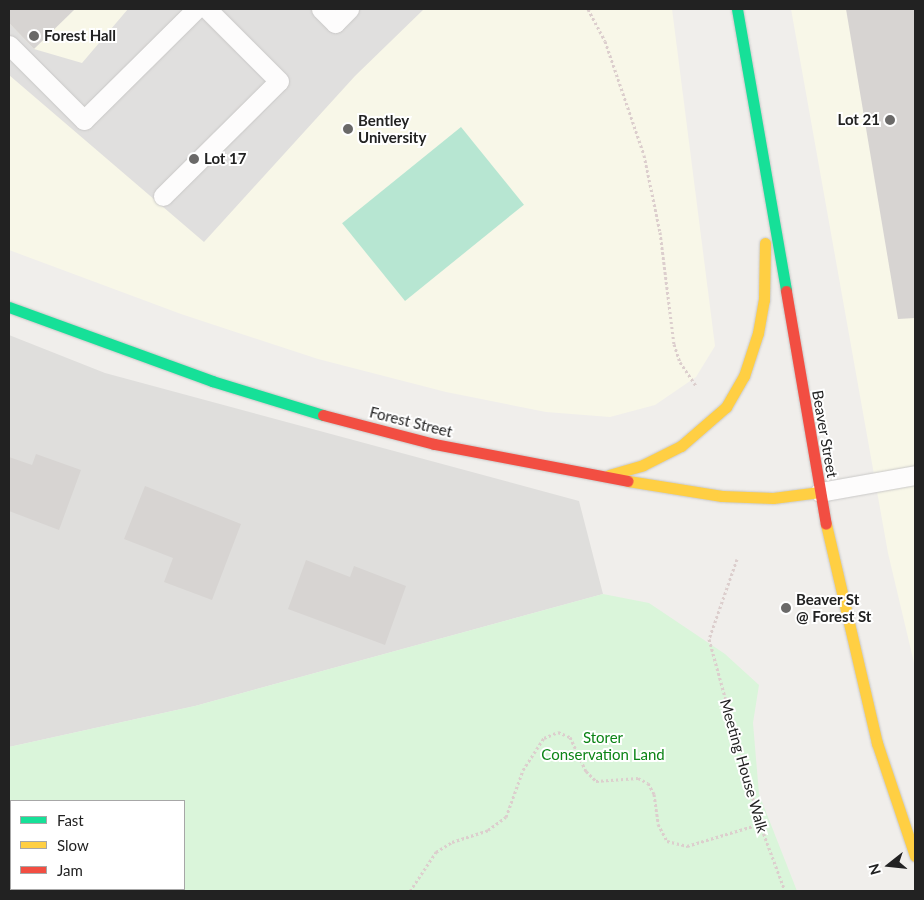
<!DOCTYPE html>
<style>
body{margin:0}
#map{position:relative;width:924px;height:900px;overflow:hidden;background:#f0eeeb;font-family:Lato,sans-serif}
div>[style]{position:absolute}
.residential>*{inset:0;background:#dfdedc}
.education>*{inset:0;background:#f8f7e8}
.park>*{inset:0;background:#daf5da}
.pitch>*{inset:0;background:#b7e6d2;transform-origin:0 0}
.parking>*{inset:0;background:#e0dfde}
.building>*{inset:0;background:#d7d4d2}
.path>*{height:3px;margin-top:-1.5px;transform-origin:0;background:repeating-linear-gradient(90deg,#dccecd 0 2.5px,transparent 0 5px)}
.roads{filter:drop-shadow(0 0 1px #c9c8c7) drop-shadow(0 0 1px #c9c8c7)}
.lane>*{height:19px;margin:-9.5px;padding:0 9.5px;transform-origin:9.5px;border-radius:9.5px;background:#fdfcfc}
.fast>*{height:11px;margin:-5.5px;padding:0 5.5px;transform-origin:5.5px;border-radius:5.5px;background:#16e098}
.slow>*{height:11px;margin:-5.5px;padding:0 5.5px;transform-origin:5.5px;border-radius:5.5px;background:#ffcf43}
.jam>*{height:11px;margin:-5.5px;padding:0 5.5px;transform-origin:5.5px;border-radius:5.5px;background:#f24e42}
.dots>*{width:14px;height:14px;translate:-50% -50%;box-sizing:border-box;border:2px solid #fff;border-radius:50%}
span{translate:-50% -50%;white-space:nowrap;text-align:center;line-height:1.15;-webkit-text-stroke:4px #fff;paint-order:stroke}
.poi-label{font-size:15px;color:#222;font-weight:700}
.left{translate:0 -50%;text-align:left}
.right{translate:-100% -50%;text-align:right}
.street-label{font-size:15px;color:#222}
.park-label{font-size:15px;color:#0c8416}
.frame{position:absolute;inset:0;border:10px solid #222;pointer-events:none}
.legend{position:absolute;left:10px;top:800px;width:175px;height:90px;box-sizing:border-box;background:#fff;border:1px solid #a7a7a7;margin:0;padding:6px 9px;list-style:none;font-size:15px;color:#222}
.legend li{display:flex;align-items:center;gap:10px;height:25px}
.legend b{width:25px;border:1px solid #a7a7a7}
.north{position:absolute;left:864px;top:840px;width:50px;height:50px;-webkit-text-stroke:4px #fff;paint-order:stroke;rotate:254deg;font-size:14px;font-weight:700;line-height:20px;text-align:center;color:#222}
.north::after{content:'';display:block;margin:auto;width:18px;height:22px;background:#222;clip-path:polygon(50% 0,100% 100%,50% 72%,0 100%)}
</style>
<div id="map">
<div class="residential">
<div style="clip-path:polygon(9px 335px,105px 373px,579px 501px,603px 594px,195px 706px,9px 747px)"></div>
</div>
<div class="education">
<div style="clip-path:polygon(9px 9px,672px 9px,715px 346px,696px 377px,655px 405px,610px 417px,546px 412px,446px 392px,318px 359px,181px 314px,9px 250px)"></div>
<div style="clip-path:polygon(791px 9px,915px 9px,915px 667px,888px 553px)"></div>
</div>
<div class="park">
<div style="clip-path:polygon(evenodd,603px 594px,649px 603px,725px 654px,759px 685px,753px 723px,759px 794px,797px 891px,9px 891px,9px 747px,195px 706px,603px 594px,11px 801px,184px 801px,184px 889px,11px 889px,11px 801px)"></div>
</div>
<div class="pitch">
<div style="left:461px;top:127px;width:100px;height:153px;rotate:51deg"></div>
</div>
<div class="parking">
<div style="clip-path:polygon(128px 9px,424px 9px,355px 76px,204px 242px,9px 75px,9px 23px,34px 49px,82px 63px)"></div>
</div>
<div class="building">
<div style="clip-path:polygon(9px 9px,75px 9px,34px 49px,9px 23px)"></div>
<div style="clip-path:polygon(846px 9px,915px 9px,915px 318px,898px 319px)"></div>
<div style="clip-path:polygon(36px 454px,81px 470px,59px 530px,9px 511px,9px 457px,32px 465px)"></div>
<div style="clip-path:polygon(145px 486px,241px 524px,212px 600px,164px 582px,173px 558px,124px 539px)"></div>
<div style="clip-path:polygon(306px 560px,350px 577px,354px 566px,406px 586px,385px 645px,288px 609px)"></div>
</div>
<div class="path">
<div style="left:588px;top:9px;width:36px;rotate:62deg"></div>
<div style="left:605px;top:41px;width:120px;rotate:71.1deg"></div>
<div style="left:644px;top:155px;width:79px;rotate:78.3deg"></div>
<div style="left:660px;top:232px;width:113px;rotate:82.9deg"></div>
<div style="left:674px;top:344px;width:19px;rotate:72deg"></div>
<div style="left:680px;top:362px;width:30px;rotate:56deg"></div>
<div style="left:737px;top:559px;width:85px;rotate:109.3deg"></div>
<div style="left:709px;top:639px;width:192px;rotate:74.6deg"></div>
<div style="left:760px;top:824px;width:72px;rotate:69.5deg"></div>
<div style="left:410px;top:891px;width:47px;rotate:-56.3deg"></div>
<div style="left:436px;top:852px;width:19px;rotate:-32deg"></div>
<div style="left:452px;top:842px;width:38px;rotate:-18deg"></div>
<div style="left:488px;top:830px;width:22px;rotate:-36deg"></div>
<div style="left:506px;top:817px;width:50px;rotate:-70.1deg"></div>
<div style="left:523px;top:770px;width:38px;rotate:-57deg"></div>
<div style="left:544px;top:738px;width:15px;rotate:-23deg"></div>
<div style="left:558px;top:732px;width:13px;rotate:23deg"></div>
<div style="left:570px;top:737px;width:38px;rotate:65deg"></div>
<div style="left:586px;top:771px;width:14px;rotate:45deg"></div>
<div style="left:596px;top:781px;width:42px;rotate:-4.1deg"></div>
<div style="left:638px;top:778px;width:11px;rotate:27deg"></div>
<div style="left:648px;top:783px;width:13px;rotate:61deg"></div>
<div style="left:654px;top:794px;width:30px;rotate:82deg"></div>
<div style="left:658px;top:824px;width:19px;rotate:62deg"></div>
<div style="left:667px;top:841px;width:21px;rotate:14deg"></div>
<div style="left:687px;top:846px;width:76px;rotate:-16.8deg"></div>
</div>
<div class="roads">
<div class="lane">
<div style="left:321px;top:9px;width:20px;rotate:45deg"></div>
<div style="left:335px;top:23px;width:20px;rotate:-45deg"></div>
<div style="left:9px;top:45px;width:106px;rotate:45deg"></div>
<div style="left:84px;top:120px;width:158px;rotate:-44.7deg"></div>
<div style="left:163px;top:196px;width:163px;rotate:-44.8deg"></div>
<div style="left:279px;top:81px;width:102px;rotate:-135deg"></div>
<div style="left:820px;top:492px;width:97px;rotate:-10.1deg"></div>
</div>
<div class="fast">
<div style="left:737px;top:9px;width:286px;rotate:80.1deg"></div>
<div style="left:9px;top:307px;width:216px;rotate:20deg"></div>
<div style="left:212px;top:381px;width:116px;rotate:17deg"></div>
</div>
<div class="slow">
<div style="left:609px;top:475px;width:35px;rotate:-16deg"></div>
<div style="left:643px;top:465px;width:42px;rotate:-26.6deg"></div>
<div style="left:681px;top:446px;width:60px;rotate:-40.9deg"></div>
<div style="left:726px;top:407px;width:36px;rotate:-60deg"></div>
<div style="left:744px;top:376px;width:45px;rotate:-72deg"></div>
<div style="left:758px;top:333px;width:34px;rotate:-80deg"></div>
<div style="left:764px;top:300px;width:57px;rotate:-89deg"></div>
<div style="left:628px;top:481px;width:95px;rotate:9.1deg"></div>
<div style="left:722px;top:496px;width:51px;rotate:2.2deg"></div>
<div style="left:773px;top:498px;width:47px;rotate:-7.3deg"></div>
<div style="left:826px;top:524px;width:225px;rotate:76.9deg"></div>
<div style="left:877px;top:743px;width:119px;rotate:71.4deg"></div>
</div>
<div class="jam">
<div style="left:786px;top:291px;width:236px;rotate:80.3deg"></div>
<div style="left:323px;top:415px;width:115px;rotate:14.6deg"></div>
<div style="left:434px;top:444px;width:197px;rotate:10.8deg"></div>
</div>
</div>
<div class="dots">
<div style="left:34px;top:36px;background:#6a6968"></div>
<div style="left:890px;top:120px;background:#6a6968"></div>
<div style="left:348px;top:129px;background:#6a6968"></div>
<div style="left:194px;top:159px;background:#6a6968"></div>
<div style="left:786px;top:608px;background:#6a6968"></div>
</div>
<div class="poi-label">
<span class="left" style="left:44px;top:36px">Forest Hall</span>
<span class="left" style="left:358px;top:129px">Bentley<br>University</span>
<span class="right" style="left:880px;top:120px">Lot 21</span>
<span class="left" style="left:204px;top:159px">Lot 17</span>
<span class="left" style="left:796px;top:608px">Beaver St<br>@ Forest St</span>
</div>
<div class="street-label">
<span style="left:411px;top:422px;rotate:14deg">Forest Street</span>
<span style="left:825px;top:434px;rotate:80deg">Beaver Street</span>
<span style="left:744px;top:766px;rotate:74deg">Meeting House Walk</span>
</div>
<div class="park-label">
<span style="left:603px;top:746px">Storer<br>Conservation Land</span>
</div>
<div class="frame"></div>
<ul class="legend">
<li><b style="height:6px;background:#16e098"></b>Fast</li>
<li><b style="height:6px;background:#ffcf43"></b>Slow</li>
<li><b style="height:6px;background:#f24e42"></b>Jam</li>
</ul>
<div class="north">N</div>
</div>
